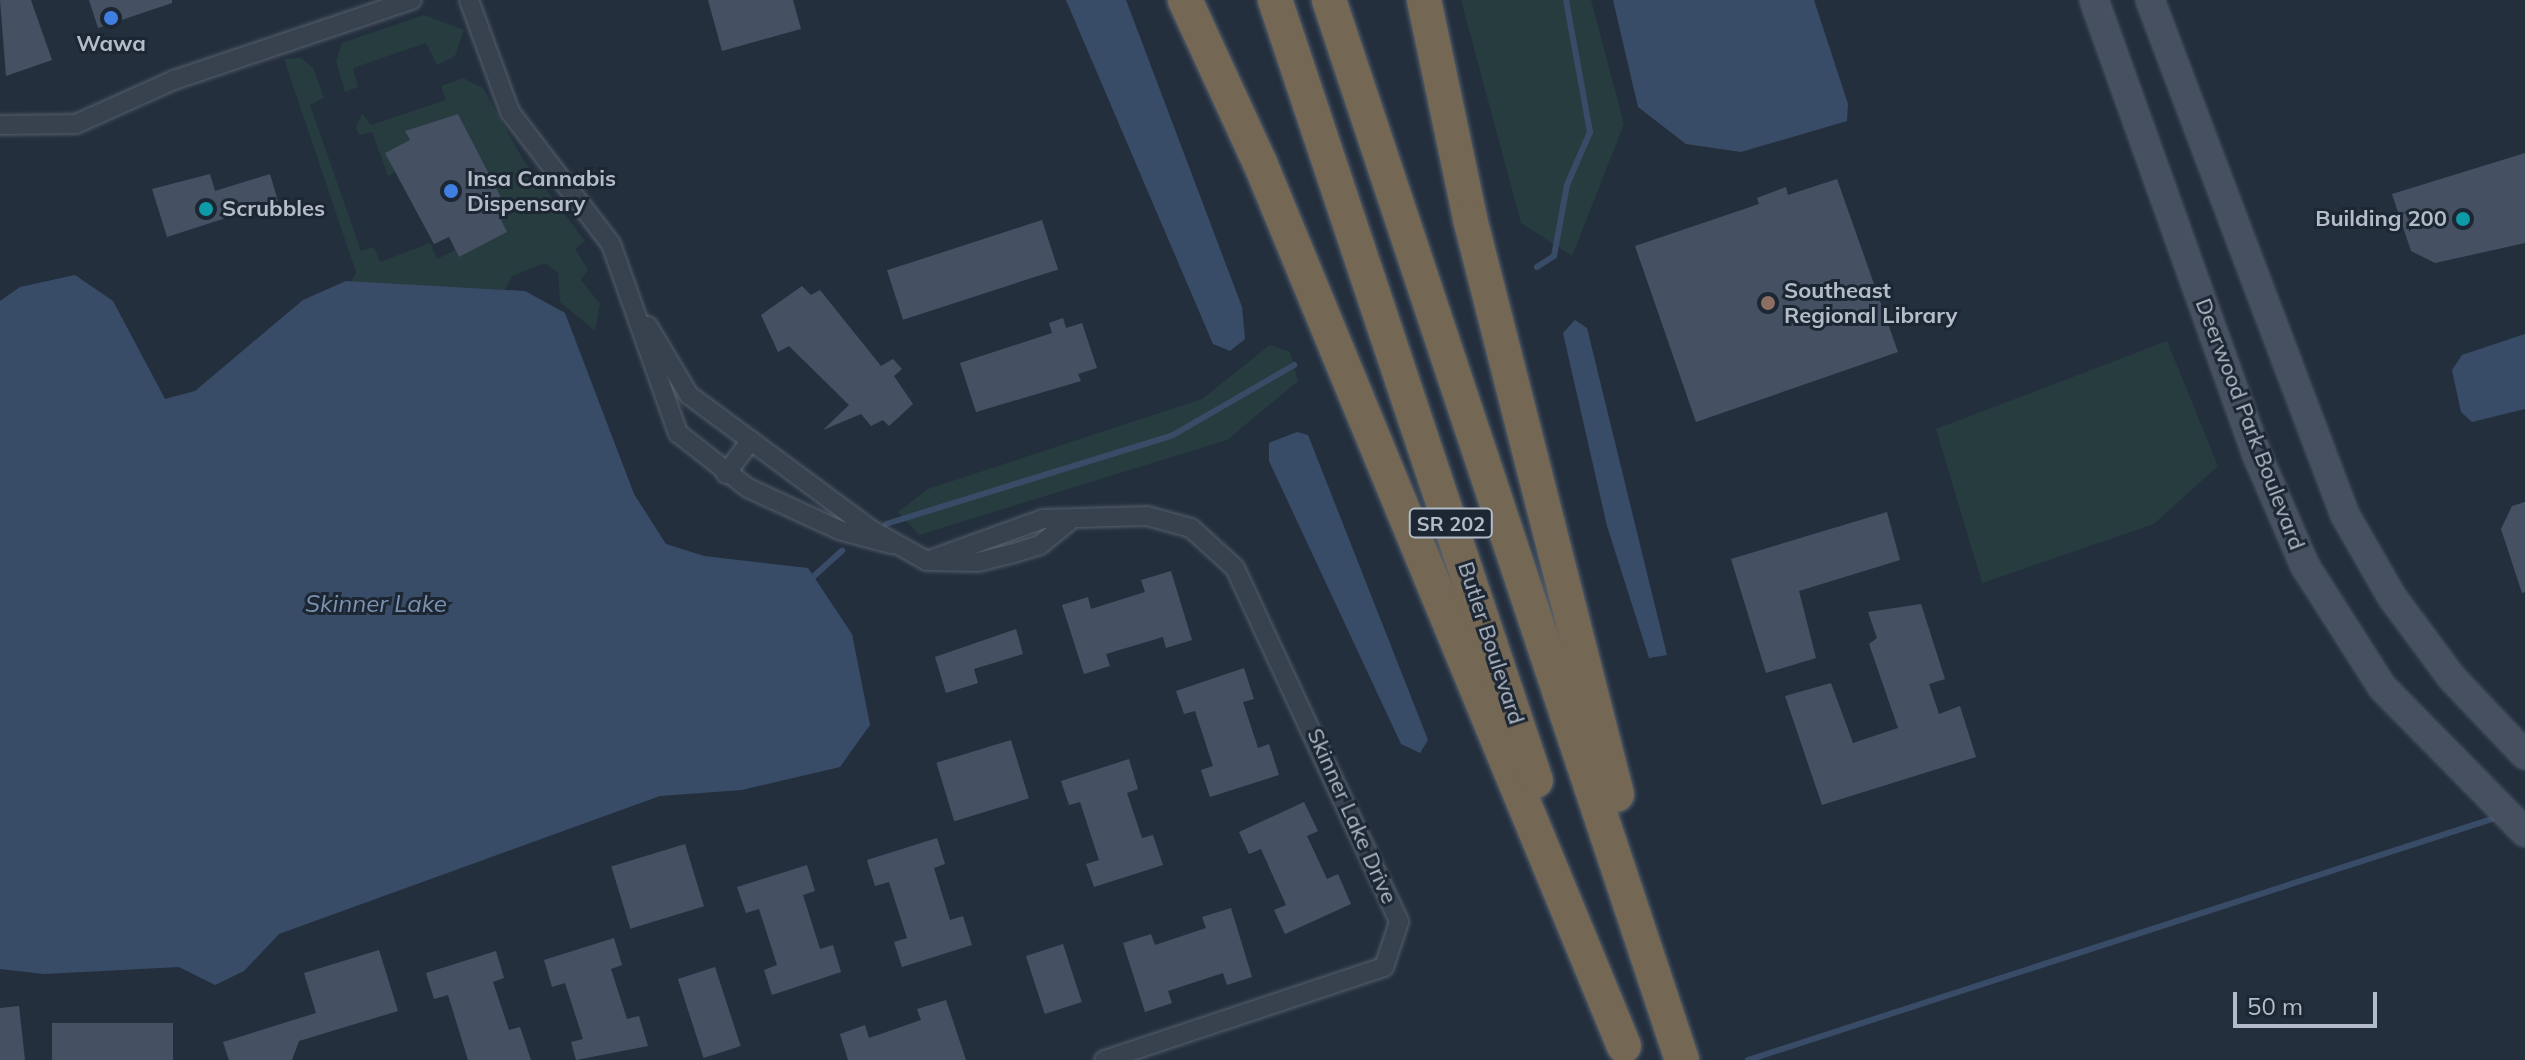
<!DOCTYPE html>
<style>
body{margin:0}
#map{position:relative;width:2525px;height:1060px;overflow:hidden;background:#242f3e;font-family:Mulish,sans-serif}
div>[style]{position:absolute}
.green>*{inset:0;background:#263c3f}
.water>*{inset:0;background:#394c67}
.stream>*{height:6px;margin:-3px;padding:0 3px;transform-origin:3px;border-radius:3px;background:#394c67}
.building>*{inset:0;background:#455162;transform-origin:0 0}
.roads{filter:drop-shadow(0 0 2px #565f6c) drop-shadow(0 0 2px #565f6c)}
.street>*{height:18px;margin:-9px;padding:0 9px;transform-origin:9px;border-radius:9px;background:#38414e}
.secondary>*{height:26px;margin:-13px;padding:0 13px;transform-origin:13px;border-radius:13px;background:#465061}
.highway>*{height:34px;margin:-17px;padding:0 17px;transform-origin:17px;border-radius:17px;background:#746855}
.dots>*{width:22px;height:22px;translate:-50% -50%;box-sizing:border-box;border:4px solid #1d2633;border-radius:50%}
span{translate:-50% -50%;white-space:nowrap;text-align:center;line-height:1.15;-webkit-text-stroke:6px #1d2633;paint-order:stroke}
.shield-label span{padding:2px 6px;background:#1d2633;border:2px solid;border-radius:6px;-webkit-text-stroke-width:0}
.shield-label{font-size:20px;color:#b4bcc9;font-weight:700}
.poi-label{font-size:22px;color:#b4bcc9;font-weight:700}
.left{translate:0 -50%;text-align:left}
.right{translate:-100% -50%;text-align:right}
.street-label{font-size:22px;color:#b4bcc9}
.water-label{font-size:24px;color:#7c92b1;font-style:italic}
.scale{position:absolute;left:2233px;top:992px;width:144px;height:36px;box-sizing:border-box;border:4px solid #b4bcc9;border-top:0;padding-left:10px;font-size:24px;line-height:28px;white-space:nowrap;color:#b4bcc9;-webkit-text-stroke:6px #1d2633;paint-order:stroke}
</style>
<div id="map">
<div class="green">
<div style="clip-path:polygon(1461px 0,1591px 0,1624px 124px,1572px 256px,1521px 223px)"></div>
<div style="clip-path:polygon(424px 15px,464px 30px,455px 56px,437px 65px,426px 43px,353px 68px,358px 87px,345px 92px,336px 61px,342px 43px)"></div>
<div style="clip-path:polygon(301px 58px,313px 68px,324px 98px,310px 105px,361px 251px,374px 247px,380px 262px,430px 243px,437px 259px,455px 250px,459px 257px,507px 232px,498px 214px,507px 209px,458px 114px,405px 131px,410px 140px,386px 153px,395px 172px,388px 176px,372px 132px,359px 135px,356px 128px,362px 113px,371px 125px,446px 100px,441px 86px,463px 78px,483px 88px,524px 161px,585px 241px,575px 249px,588px 270px,581px 280px,600px 304px,595px 331px,560px 302px,558px 273px,545px 263px,512px 276px,505px 290px,348px 288px,356px 272px,284px 59px)"></div>
<div style="clip-path:polygon(2167px 341px,2218px 466px,2154px 524px,1982px 583px,1936px 429px)"></div>
<div style="clip-path:polygon(1270px 345px,1290px 352px,1298px 381px,1227px 440px,919px 535px,898px 512px,928px 489px,1202px 399px)"></div>
</div>
<div class="water">
<div style="clip-path:polygon(1066px 0,1126px 0,1242px 307px,1245px 339px,1230px 351px,1213px 344px)"></div>
<div style="clip-path:polygon(1613px 0,1814px 0,1848px 104px,1847px 121px,1741px 152px,1686px 144px,1638px 107px)"></div>
<div style="clip-path:polygon(75px 275px,113px 301px,165px 399px,195px 391px,303px 300px,346px 281px,525px 291px,565px 313px,634px 494px,666px 544px,704px 556px,808px 568px,852px 634px,870px 725px,840px 767px,742px 790px,660px 796px,279px 934px,244px 971px,215px 985px,179px 967px,44px 974px,0 969px,0 301px,20px 287px)"></div>
<div style="clip-path:polygon(1575px 320px,1587px 328px,1667px 655px,1649px 658px,1607px 526px,1563px 333px)"></div>
<div style="clip-path:polygon(2525px 334px,2525px 409px,2472px 422px,2461px 412px,2452px 370px,2462px 355px)"></div>
<div style="clip-path:polygon(1297px 432px,1308px 435px,1428px 740px,1420px 753px,1401px 744px,1269px 461px,1269px 443px)"></div>
</div>
<div class="stream">
<div style="left:1537px;top:267px;width:20px;rotate:-33deg"></div>
<div style="left:1554px;top:256px;width:72px;rotate:-79.6deg"></div>
<div style="left:1567px;top:185px;width:58px;rotate:-66.5deg"></div>
<div style="left:1590px;top:132px;width:134px;rotate:-100.3deg"></div>
<div style="left:886px;top:524px;width:300px;rotate:-17.2deg"></div>
<div style="left:1173px;top:435px;width:140px;rotate:-30deg"></div>
<div style="left:814px;top:576px;width:38px;rotate:-42deg"></div>
<div style="left:1748px;top:1060px;width:788px;rotate:-17.95deg"></div>
</div>
<div class="building">
<div style="clip-path:polygon(0 0,31px 0,52px 60px,6px 76px)"></div>
<div style="clip-path:polygon(89px 0,172px 0,172px 3px,98px 28px)"></div>
<div style="clip-path:polygon(708px 0,793px 0,801px 29px,722px 51px)"></div>
<div style="clip-path:polygon(458px 114px,507px 209px,498px 214px,507px 232px,459px 257px,449px 237px,434px 244px,385px 153px,410px 140px,405px 131px)"></div>
<div style="clip-path:polygon(2525px 153px,2525px 243px,2435px 263px,2411px 251px,2392px 194px)"></div>
<div style="clip-path:polygon(210px 174px,215px 191px,270px 174px,278px 201px,167px 237px,152px 189px)"></div>
<div style="clip-path:polygon(1837px 179px,1898px 352px,1696px 422px,1635px 246px,1759px 204px,1757px 198px,1786px 187px,1788px 195px)"></div>
<div style="left:1042px;top:220px;width:52px;height:163px;rotate:72deg"></div>
<div style="clip-path:polygon(802px 286px,811px 295px,820px 290px,881px 366px,893px 359px,902px 369px,894px 376px,913px 404px,889px 426px,883px 420px,871px 426px,861px 414px,823px 430px,849px 405px,789px 346px,778px 352px,761px 315px)"></div>
<div style="clip-path:polygon(1063px 318px,1066px 328px,1082px 323px,1097px 368px,1078px 374px,1081px 381px,976px 412px,960px 363px,1052px 333px,1049px 323px)"></div>
<div style="clip-path:polygon(2525px 502px,2525px 592px,2522px 593px,2501px 529px,2512px 506px)"></div>
<div style="clip-path:polygon(1887px 512px,1900px 560px,1799px 591px,1816px 658px,1766px 673px,1731px 559px)"></div>
<div style="clip-path:polygon(1171px 571px,1192px 640px,1166px 648px,1163px 637px,1106px 654px,1110px 666px,1084px 674px,1062px 605px,1088px 597px,1091px 609px,1145px 592px,1141px 580px)"></div>
<div style="clip-path:polygon(1921px 604px,1945px 679px,1929px 684px,1939px 714px,1960px 706px,1976px 757px,1822px 805px,1785px 696px,1831px 683px,1853px 743px,1898px 728px,1869px 644px,1877px 638px,1868px 612px)"></div>
<div style="clip-path:polygon(1016px 629px,1023px 654px,974px 669px,978px 683px,946px 693px,935px 657px)"></div>
<div style="clip-path:polygon(1244px 668px,1254px 699px,1243px 702px,1258px 748px,1269px 744px,1279px 775px,1210px 797px,1201px 770px,1213px 766px,1195px 711px,1184px 714px,1176px 691px)"></div>
<div style="left:1011px;top:740px;width:61px;height:78px;rotate:73deg"></div>
<div style="clip-path:polygon(1129px 759px,1138px 789px,1127px 793px,1142px 838px,1153px 835px,1163px 865px,1094px 887px,1086px 864px,1099px 860px,1080px 802px,1069px 805px,1061px 781px)"></div>
<div style="clip-path:polygon(1304px 802px,1318px 831px,1307px 836px,1327px 879px,1338px 874px,1351px 904px,1285px 934px,1274px 910px,1286px 905px,1261px 849px,1249px 854px,1239px 832px)"></div>
<div style="clip-path:polygon(937px 838px,945px 864px,934px 868px,950px 920px,963px 916px,972px 945px,902px 967px,894px 942px,907px 938px,889px 882px,875px 886px,867px 860px)"></div>
<div style="left:685px;top:844px;width:65px;height:77px;rotate:73deg"></div>
<div style="clip-path:polygon(807px 865px,815px 891px,803px 895px,820px 949px,833px 945px,841px 972px,772px 995px,764px 970px,777px 965px,759px 909px,746px 913px,737px 887px)"></div>
<div style="clip-path:polygon(1231px 908px,1252px 977px,1227px 985px,1223px 973px,1168px 991px,1172px 1003px,1145px 1012px,1123px 943px,1151px 934px,1155px 945px,1206px 928px,1202px 917px)"></div>
<div style="clip-path:polygon(614px 938px,622px 965px,611px 969px,627px 1019px,639px 1016px,648px 1046px,576px 1060px,571px 1042px,583px 1039px,565px 983px,552px 987px,544px 960px)"></div>
<div style="left:1063px;top:944px;width:61px;height:39px;rotate:72deg"></div>
<div style="clip-path:polygon(379px 950px,398px 1011px,299px 1041px,292px 1060px,229px 1060px,223px 1042px,316px 1013px,304px 973px)"></div>
<div style="clip-path:polygon(496px 951px,504px 978px,493px 982px,509px 1030px,520px 1027px,531px 1060px,468px 1060px,448px 995px,434px 999px,426px 973px)"></div>
<div style="left:715px;top:967px;width:83px;height:39px;rotate:72deg"></div>
<div style="clip-path:polygon(946px 1000px,966px 1060px,848px 1060px,840px 1034px,865px 1025px,869px 1038px,921px 1020px,917px 1009px)"></div>
<div style="clip-path:polygon(19px 1006px,25px 1060px,0 1060px,0 1008px)"></div>
<div style="left:173px;top:1023px;width:37px;height:121px;rotate:90deg"></div>
</div>
<div class="roads">
<div class="street">
<div style="left:469px;top:0;width:119px;rotate:69.9deg"></div>
<div style="left:510px;top:112px;width:166px;rotate:52.6deg"></div>
<div style="left:611px;top:244px;width:201px;rotate:70.5deg"></div>
<div style="left:678px;top:433px;width:89px;rotate:38.2deg"></div>
<div style="left:748px;top:488px;width:100px;rotate:24.8deg"></div>
<div style="left:839px;top:530px;width:54px;rotate:15.1deg"></div>
<div style="left:0;top:125px;width:76px;rotate:-0.8deg"></div>
<div style="left:76px;top:124px;width:107px;rotate:-24.2deg"></div>
<div style="left:174px;top:80px;width:251px;rotate:-18.6deg"></div>
<div style="left:648px;top:326px;width:80px;rotate:59.3deg"></div>
<div style="left:689px;top:395px;width:225px;rotate:36.5deg"></div>
<div style="left:870px;top:529px;width:65px;rotate:29.3deg"></div>
<div style="left:927px;top:561px;width:51px;rotate:1.1deg"></div>
<div style="left:978px;top:562px;width:34px;rotate:-14deg"></div>
<div style="left:1011px;top:554px;width:30px;rotate:-17deg"></div>
<div style="left:1040px;top:545px;width:36px;rotate:-39deg"></div>
<div style="left:726px;top:474px;width:42px;rotate:-53.7deg"></div>
<div style="left:927px;top:561px;width:123px;rotate:-19.9deg"></div>
<div style="left:1043px;top:519px;width:104px;rotate:-1.7deg"></div>
<div style="left:1147px;top:516px;width:46px;rotate:15.3deg"></div>
<div style="left:1191px;top:528px;width:59px;rotate:42.3deg"></div>
<div style="left:1235px;top:568px;width:390px;rotate:65.1deg"></div>
<div style="left:1399px;top:922px;width:47px;rotate:108.4deg"></div>
<div style="left:1384px;top:967px;width:295px;rotate:161.6deg"></div>
</div>
<div class="secondary">
<div style="left:2094px;top:0;width:483px;rotate:70.3deg"></div>
<div style="left:2257px;top:455px;width:121px;rotate:66.6deg"></div>
<div style="left:2305px;top:566px;width:143px;rotate:57.5deg"></div>
<div style="left:2382px;top:687px;width:204px;rotate:45.4deg"></div>
<div style="left:2150px;top:0;width:551px;rotate:69.26deg"></div>
<div style="left:2345px;top:515px;width:95px;rotate:60.2deg"></div>
<div style="left:2392px;top:597px;width:101px;rotate:53.5deg"></div>
<div style="left:2452px;top:678px;width:106px;rotate:46.5deg"></div>
</div>
<div class="highway">
<div style="left:1185px;top:0;width:179px;rotate:65.3deg"></div>
<div style="left:1260px;top:163px;width:955px;rotate:67.6deg"></div>
<div style="left:1275px;top:0;width:823px;rotate:71.52deg"></div>
<div style="left:1329px;top:0;width:1117px;rotate:71.58deg"></div>
<div style="left:1424px;top:0;width:224px;rotate:78.1deg"></div>
<div style="left:1470px;top:219px;width:594px;rotate:75.68deg"></div>
</div>
</div>
<div class="dots">
<div style="left:111px;top:18px;background:#3f7fe0"></div>
<div style="left:451px;top:191px;background:#3f7fe0"></div>
<div style="left:206px;top:209px;background:#0f9aa8"></div>
<div style="left:2463px;top:219px;background:#0f9aa8"></div>
<div style="left:1768px;top:303px;background:#8d6e63"></div>
</div>
<div class="shield-label">
<span style="left:1451px;top:523px">SR 202</span>
</div>
<div class="poi-label">
<span style="left:111px;top:44px">Wawa</span>
<span class="left" style="left:467px;top:191px">Insa Cannabis<br>Dispensary</span>
<span class="left" style="left:222px;top:209px">Scrubbles</span>
<span class="right" style="left:2447px;top:219px">Building 200</span>
<span class="left" style="left:1784px;top:303px">Southeast<br>Regional Library</span>
</div>
<div class="street-label">
<span style="left:2250px;top:424px;rotate:69deg">Deerwood Park Boulevard</span>
<span style="left:1491px;top:643px;rotate:72deg">Butler Boulevard</span>
<span style="left:1352px;top:816px;rotate:66deg">Skinner Lake Drive</span>
</div>
<div class="water-label">
<span style="left:376px;top:604px">Skinner Lake</span>
</div>
<div class="scale">50 m</div>
</div>
